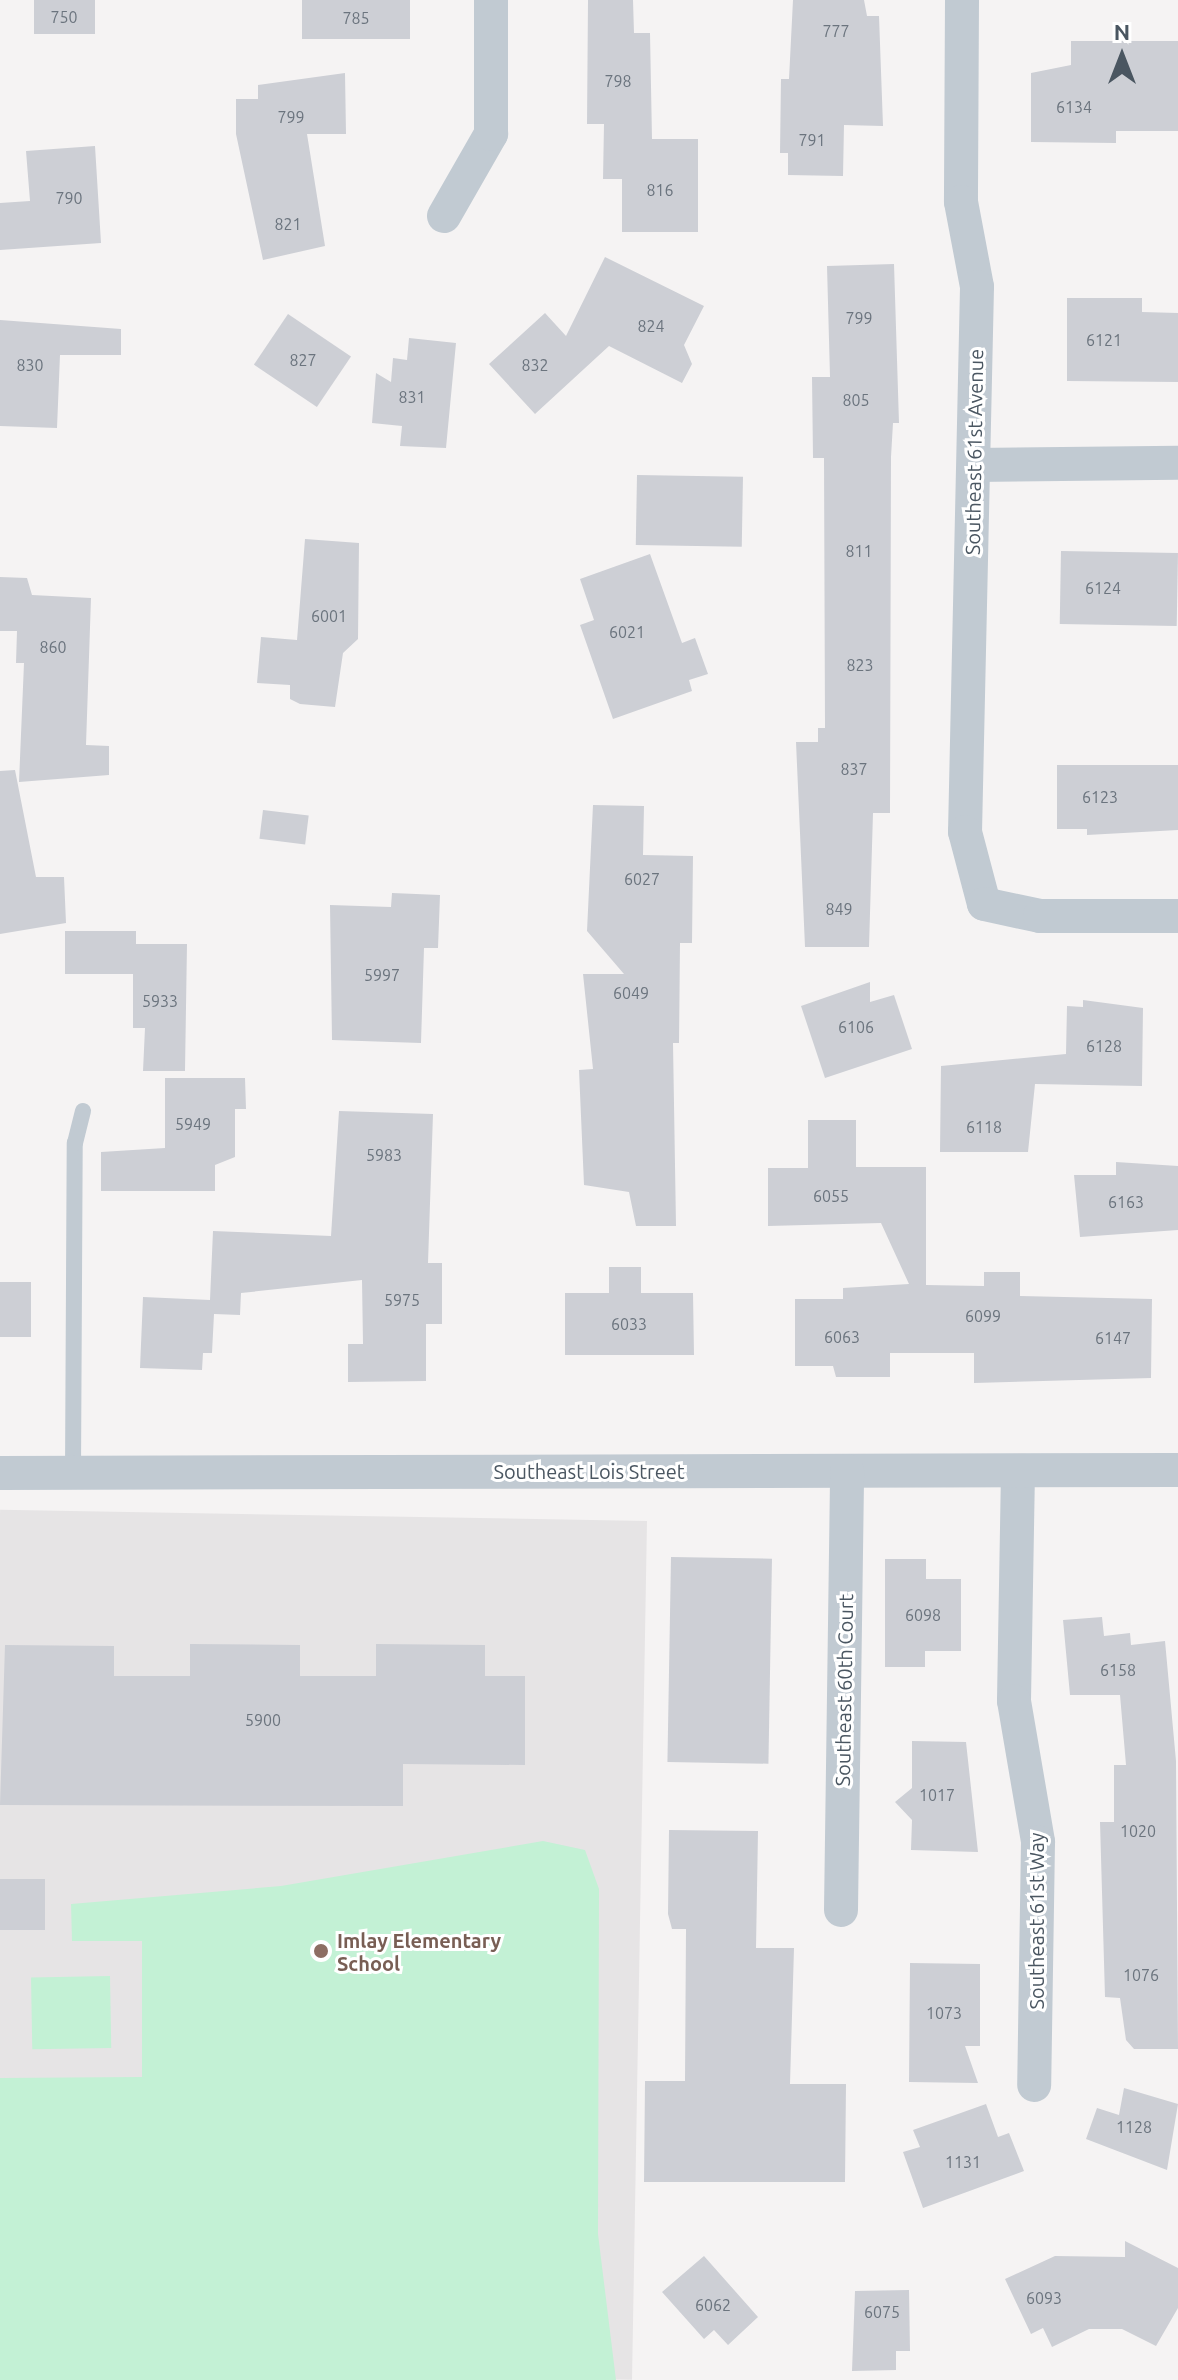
<!DOCTYPE html>
<style>
body{margin:0}
#map{position:relative;width:1178px;height:2380px;overflow:hidden;background:#f5f3f3;font-family:Ubuntu,sans-serif}
div>[style]{position:absolute}
.education>*{inset:0;background:#e6e4e5;transform-origin:0 0}
.green>*{inset:0;background:#c3f1d5;transform-origin:0 0}
.building>*{inset:0;background:#cdcfd5;transform-origin:0 0}
.service>*{height:16px;margin:-8px;padding:0 8px;transform-origin:8px;border-radius:8px;background:#c1cad2}
.minor>*{height:34px;margin:-17px;padding:0 17px;transform-origin:17px;border-radius:17px;background:#c1cad2}
.dots>*{width:22px;height:22px;translate:-50% -50%;box-sizing:border-box;border:4px solid #fff;border-radius:50%}
span{translate:-50% -50%;white-space:nowrap;text-align:center;line-height:1.15;-webkit-text-stroke:6px #fff;paint-order:stroke}
.number-label{font-size:16px;color:#6b747e}
.number-label span{-webkit-text-stroke-width:0}
.street-label{font-size:20px;color:#4a5661}
.education-label{font-size:20px;color:#785e54;font-weight:700}
.left{translate:0 -50%;text-align:left}
.north{position:absolute;left:1082px;top:16px;width:80px;height:80px;-webkit-text-stroke:6px #fff;paint-order:stroke;rotate:0deg;font-size:22px;font-weight:700;line-height:32px;text-align:center;color:#4a5661}
.north::after{content:'';display:block;margin:auto;width:28px;height:36px;background:#4a5661;clip-path:polygon(50% 0,100% 100%,50% 72%,0 100%)}
</style>
<div id="map">
<div class="education">
<div style="left:647px;top:1521px;width:859px;height:647px;rotate:91deg"></div>
</div>
<div class="green">
<div style="clip-path:polygon(543px 1841px,585px 1850px,599px 1889px,598px 2234px,616px 2380px,0 2380px,0 2078px,142px 2077px,142px 1941px,72px 1941px,71px 1904px,281px 1886px)"></div>
<div style="left:110px;top:1976px;width:72px;height:79px;rotate:89deg"></div>
</div>
<div class="building">
<div style="left:34px;top:0;width:61px;height:34px"></div>
<div style="left:302px;top:0;width:108px;height:39px"></div>
<div style="clip-path:polygon(588px 0,633px 0,634px 33px,650px 33px,652px 139px,698px 139px,698px 232px,622px 232px,622px 179px,603px 179px,604px 124px,587px 124px)"></div>
<div style="clip-path:polygon(793px 0,864px 0,867px 16px,879px 16px,883px 126px,844px 125px,843px 176px,788px 175px,788px 153px,780px 153px,781px 79px,789px 79px)"></div>
<div style="clip-path:polygon(1071px 41px,1178px 41px,1178px 131px,1116px 131px,1116px 143px,1031px 142px,1031px 73px,1071px 65px)"></div>
<div style="clip-path:polygon(345px 73px,346px 134px,307px 134px,325px 246px,263px 260px,236px 134px,236px 99px,258px 99px,258px 85px)"></div>
<div style="clip-path:polygon(95px 146px,101px 243px,0 250px,0 203px,30px 201px,26px 151px)"></div>
<div style="clip-path:polygon(605px 257px,704px 306px,684px 345px,692px 364px,682px 383px,609px 346px,535px 414px,489px 364px,545px 313px,566px 336px)"></div>
<div style="clip-path:polygon(894px 264px,899px 423px,893px 423px,891px 457px,890px 813px,873px 813px,869px 947px,805px 947px,796px 742px,818px 742px,818px 728px,825px 728px,824px 458px,813px 458px,812px 377px,830px 377px,827px 266px)"></div>
<div style="clip-path:polygon(1067px 298px,1142px 298px,1142px 312px,1178px 313px,1178px 382px,1067px 381px)"></div>
<div style="left:288px;top:314px;width:76px;height:61px;rotate:34deg"></div>
<div style="clip-path:polygon(0 320px,121px 329px,121px 355px,60px 355px,57px 428px,0 426px)"></div>
<div style="clip-path:polygon(409px 338px,456px 343px,446px 448px,400px 446px,402px 426px,372px 423px,376px 373px,391px 382px,393px 358px,407px 360px)"></div>
<div style="left:637px;top:475px;width:106px;height:70px;rotate:1deg"></div>
<div style="clip-path:polygon(305px 539px,359px 543px,358px 639px,343px 653px,335px 707px,300px 704px,290px 699px,290px 685px,257px 683px,261px 637px,297px 640px)"></div>
<div style="left:1061px;top:551px;width:117px;height:73px;rotate:1deg"></div>
<div style="clip-path:polygon(650px 554px,682px 643px,695px 638px,708px 674px,689px 680px,692px 691px,613px 719px,580px 625px,594px 620px,580px 579px)"></div>
<div style="clip-path:polygon(0 577px,27px 578px,32px 595px,91px 598px,86px 745px,109px 746px,109px 775px,19px 782px,24px 663px,16px 663px,17px 631px,0 631px)"></div>
<div style="clip-path:polygon(1057px 765px,1178px 765px,1178px 830px,1087px 835px,1087px 829px,1057px 829px)"></div>
<div style="clip-path:polygon(15px 770px,36px 877px,64px 877px,66px 923px,0 934px,0 771px)"></div>
<div style="clip-path:polygon(593px 805px,644px 806px,643px 855px,693px 856px,692px 943px,680px 943px,679px 1043px,673px 1043px,676px 1226px,636px 1226px,629px 1192px,584px 1185px,579px 1070px,593px 1069px,583px 974px,624px 974px,587px 931px)"></div>
<div style="left:263px;top:810px;width:46px;height:29px;rotate:7deg"></div>
<div style="clip-path:polygon(392px 893px,440px 895px,438px 948px,424px 948px,421px 1043px,332px 1040px,330px 905px,391px 907px)"></div>
<div style="clip-path:polygon(65px 931px,136px 931px,136px 944px,187px 944px,185px 1071px,143px 1071px,145px 1028px,133px 1028px,133px 974px,65px 974px)"></div>
<div style="clip-path:polygon(870px 982px,870px 1002px,894px 995px,912px 1049px,825px 1078px,801px 1006px)"></div>
<div style="clip-path:polygon(1083px 1000px,1143px 1008px,1142px 1086px,1035px 1084px,1028px 1152px,940px 1152px,941px 1066px,1066px 1054px,1067px 1006px,1083px 1007px)"></div>
<div style="clip-path:polygon(165px 1078px,245px 1078px,246px 1109px,235px 1109px,235px 1157px,215px 1165px,215px 1191px,101px 1191px,101px 1152px,165px 1148px)"></div>
<div style="clip-path:polygon(339px 1111px,433px 1114px,428px 1263px,442px 1263px,442px 1324px,426px 1324px,426px 1381px,348px 1382px,348px 1344px,363px 1344px,362px 1280px,241px 1293px,240px 1315px,214px 1314px,212px 1353px,203px 1353px,202px 1370px,140px 1368px,143px 1297px,210px 1300px,213px 1231px,331px 1236px)"></div>
<div style="clip-path:polygon(808px 1120px,856px 1120px,856px 1167px,926px 1167px,926px 1285px,984px 1286px,984px 1272px,1020px 1272px,1020px 1296px,1152px 1299px,1151px 1378px,974px 1383px,974px 1353px,890px 1353px,890px 1377px,836px 1377px,833px 1366px,795px 1366px,795px 1299px,843px 1299px,843px 1288px,909px 1284px,881px 1223px,768px 1226px,768px 1168px,808px 1168px)"></div>
<div style="clip-path:polygon(1116px 1162px,1178px 1166px,1178px 1230px,1080px 1237px,1074px 1175px,1116px 1175px)"></div>
<div style="clip-path:polygon(609px 1267px,641px 1267px,641px 1293px,693px 1293px,694px 1355px,565px 1355px,565px 1293px,609px 1293px)"></div>
<div style="left:0;top:1282px;width:31px;height:55px"></div>
<div style="left:671px;top:1557px;width:101px;height:205px;rotate:1deg"></div>
<div style="clip-path:polygon(885px 1559px,926px 1559px,926px 1579px,961px 1579px,961px 1651px,925px 1651px,925px 1667px,885px 1667px)"></div>
<div style="clip-path:polygon(1102px 1617px,1104px 1636px,1130px 1633px,1131px 1645px,1165px 1641px,1176px 1761px,1178px 2049px,1134px 2049px,1126px 2040px,1120px 1998px,1105px 1997px,1100px 1822px,1114px 1822px,1114px 1765px,1126px 1765px,1120px 1695px,1070px 1695px,1063px 1620px)"></div>
<div style="clip-path:polygon(190px 1644px,300px 1645px,300px 1676px,376px 1676px,376px 1644px,485px 1645px,485px 1676px,525px 1676px,525px 1765px,403px 1764px,403px 1806px,0 1805px,5px 1645px,114px 1646px,114px 1676px,190px 1676px)"></div>
<div style="clip-path:polygon(912px 1741px,966px 1742px,978px 1852px,911px 1850px,912px 1820px,895px 1802px,912px 1788px)"></div>
<div style="clip-path:polygon(669px 1830px,758px 1831px,756px 1948px,794px 1948px,790px 2084px,846px 2084px,845px 2182px,644px 2182px,645px 2081px,685px 2081px,686px 1929px,672px 1929px,668px 1914px)"></div>
<div style="left:0;top:1879px;width:45px;height:51px"></div>
<div style="clip-path:polygon(910px 1963px,980px 1964px,980px 2046px,965px 2046px,978px 2083px,909px 2082px)"></div>
<div style="clip-path:polygon(1124px 2088px,1178px 2104px,1167px 2170px,1086px 2139px,1097px 2108px,1119px 2115px)"></div>
<div style="clip-path:polygon(986px 2104px,998px 2137px,1009px 2133px,1024px 2171px,923px 2208px,903px 2152px,920px 2147px,913px 2130px)"></div>
<div style="clip-path:polygon(1125px 2241px,1178px 2268px,1178px 2308px,1156px 2346px,1122px 2329px,1089px 2329px,1052px 2347px,1043px 2328px,1031px 2334px,1005px 2279px,1055px 2256px,1125px 2257px)"></div>
<div style="clip-path:polygon(704px 2256px,758px 2317px,728px 2345px,714px 2330px,704px 2339px,662px 2292px)"></div>
<div style="clip-path:polygon(909px 2290px,910px 2351px,896px 2351px,896px 2370px,852px 2371px,855px 2291px)"></div>
</div>
<div class="service">
<div style="left:73px;top:1473px;width:330px;rotate:-89.7deg"></div>
<div style="left:75px;top:1143px;width:33px;rotate:-76deg"></div>
</div>
<div class="minor">
<div style="left:962px;top:0;width:202px;rotate:90.3deg"></div>
<div style="left:961px;top:202px;width:86px;rotate:79.3deg"></div>
<div style="left:977px;top:287px;width:545px;rotate:91.26deg"></div>
<div style="left:965px;top:832px;width:74px;rotate:75.2deg"></div>
<div style="left:984px;top:904px;width:57px;rotate:12.1deg"></div>
<div style="left:1040px;top:916px;width:138px"></div>
<div style="left:444px;top:216px;width:95px;rotate:-60.2deg"></div>
<div style="left:491px;top:134px;width:134px;rotate:-90deg"></div>
<div style="left:974px;top:465px;width:204px;rotate:-0.6deg"></div>
<div style="left:1018px;top:1471px;width:230px;rotate:91deg"></div>
<div style="left:1014px;top:1701px;width:143px;rotate:80.3deg"></div>
<div style="left:1038px;top:1842px;width:243px;rotate:90.9deg"></div>
<div style="left:0;top:1473px;width:1178px;rotate:-0.15deg"></div>
<div style="left:841px;top:1910px;width:439px;rotate:-89.2deg"></div>
</div>
<div class="dots">
<div style="left:321px;top:1951px;background:#8d6e63"></div>
</div>
<div class="number-label">
<span style="left:64px;top:17px">750</span>
<span style="left:356px;top:18px">785</span>
<span style="left:836px;top:31px">777</span>
<span style="left:618px;top:81px">798</span>
<span style="left:1074px;top:107px">6134</span>
<span style="left:291px;top:117px">799</span>
<span style="left:812px;top:140px">791</span>
<span style="left:660px;top:190px">816</span>
<span style="left:69px;top:198px">790</span>
<span style="left:288px;top:224px">821</span>
<span style="left:859px;top:318px">799</span>
<span style="left:651px;top:326px">824</span>
<span style="left:1104px;top:340px">6121</span>
<span style="left:303px;top:360px">827</span>
<span style="left:30px;top:365px">830</span>
<span style="left:535px;top:365px">832</span>
<span style="left:412px;top:397px">831</span>
<span style="left:856px;top:400px">805</span>
<span style="left:859px;top:551px">811</span>
<span style="left:1103px;top:588px">6124</span>
<span style="left:329px;top:616px">6001</span>
<span style="left:627px;top:632px">6021</span>
<span style="left:53px;top:647px">860</span>
<span style="left:860px;top:665px">823</span>
<span style="left:854px;top:769px">837</span>
<span style="left:1100px;top:797px">6123</span>
<span style="left:642px;top:879px">6027</span>
<span style="left:839px;top:909px">849</span>
<span style="left:382px;top:975px">5997</span>
<span style="left:631px;top:993px">6049</span>
<span style="left:160px;top:1001px">5933</span>
<span style="left:856px;top:1027px">6106</span>
<span style="left:1104px;top:1046px">6128</span>
<span style="left:193px;top:1124px">5949</span>
<span style="left:984px;top:1127px">6118</span>
<span style="left:384px;top:1155px">5983</span>
<span style="left:831px;top:1196px">6055</span>
<span style="left:1126px;top:1202px">6163</span>
<span style="left:402px;top:1300px">5975</span>
<span style="left:983px;top:1316px">6099</span>
<span style="left:629px;top:1324px">6033</span>
<span style="left:842px;top:1337px">6063</span>
<span style="left:1113px;top:1338px">6147</span>
<span style="left:923px;top:1615px">6098</span>
<span style="left:1118px;top:1670px">6158</span>
<span style="left:263px;top:1720px">5900</span>
<span style="left:937px;top:1795px">1017</span>
<span style="left:1138px;top:1831px">1020</span>
<span style="left:1141px;top:1975px">1076</span>
<span style="left:944px;top:2013px">1073</span>
<span style="left:1134px;top:2127px">1128</span>
<span style="left:963px;top:2162px">1131</span>
<span style="left:1044px;top:2298px">6093</span>
<span style="left:713px;top:2305px">6062</span>
<span style="left:882px;top:2312px">6075</span>
</div>
<div class="street-label">
<span style="left:974px;top:452px;rotate:-89deg">Southeast 61st Avenue</span>
<span style="left:589px;top:1471px">Southeast Lois Street</span>
<span style="left:844px;top:1690px;rotate:-89deg">Southeast 60th Court</span>
<span style="left:1036px;top:1921px;rotate:-90deg">Southeast 61st Way</span>
</div>
<div class="education-label">
<span class="left" style="left:337px;top:1952px">Imlay Elementary<br>School</span>
</div>
<div class="north">N</div>
</div>
